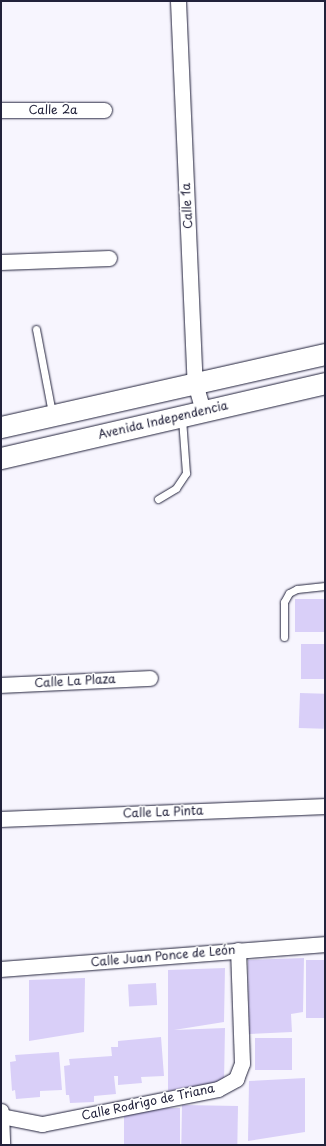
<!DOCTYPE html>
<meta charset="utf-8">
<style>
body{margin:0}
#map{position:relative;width:326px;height:1146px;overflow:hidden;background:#f7f5fe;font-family:"Playpen Sans",sans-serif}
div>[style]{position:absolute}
.building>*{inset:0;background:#d9cff8;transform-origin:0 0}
.roads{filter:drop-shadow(0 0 1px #22223b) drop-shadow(0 0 1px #22223b)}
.service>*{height:7px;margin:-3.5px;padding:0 3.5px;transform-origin:3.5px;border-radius:3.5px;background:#fff}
.minor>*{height:15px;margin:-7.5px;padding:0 7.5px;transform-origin:7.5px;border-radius:7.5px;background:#fff}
.secondary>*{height:21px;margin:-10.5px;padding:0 10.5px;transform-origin:10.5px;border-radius:10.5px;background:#fff}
span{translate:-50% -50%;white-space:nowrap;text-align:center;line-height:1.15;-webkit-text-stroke:3px #fff;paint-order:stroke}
.street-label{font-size:12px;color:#22223b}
.frame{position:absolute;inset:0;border:2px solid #22223b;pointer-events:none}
</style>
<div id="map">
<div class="building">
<div style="left:325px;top:599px;width:33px;height:30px;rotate:90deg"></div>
<div style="left:325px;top:644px;width:35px;height:24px;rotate:90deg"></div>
<div style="left:300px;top:693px;width:25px;height:35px;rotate:2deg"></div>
<div style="clip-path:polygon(304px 958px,303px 1012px,291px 1014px,292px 1032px,249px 1034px,248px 960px)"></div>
<div style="left:325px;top:960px;width:58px;height:19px;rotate:90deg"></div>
<div style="clip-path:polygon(225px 968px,224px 1022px,174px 1030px,225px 1028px,224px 1082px,168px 1091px,168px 970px)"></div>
<div style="clip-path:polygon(85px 978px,84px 1032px,29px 1041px,29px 980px)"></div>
<div style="left:156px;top:983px;width:22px;height:28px;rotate:87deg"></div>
<div style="clip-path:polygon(161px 1037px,164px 1076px,141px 1077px,142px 1083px,118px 1085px,118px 1076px,114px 1076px,116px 1094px,94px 1096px,94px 1102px,70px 1103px,69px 1095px,66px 1095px,64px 1066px,70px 1065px,69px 1059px,112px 1056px,111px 1047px,118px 1047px,118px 1041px)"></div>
<div style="left:255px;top:1038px;width:37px;height:32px"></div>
<div style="clip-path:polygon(59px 1052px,62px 1090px,40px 1091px,40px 1097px,16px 1099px,15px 1090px,12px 1091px,10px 1062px,16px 1061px,15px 1055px)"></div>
<div style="clip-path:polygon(305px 1078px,305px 1132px,248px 1141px,249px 1081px)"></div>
<div style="left:238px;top:1106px;width:39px;height:56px;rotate:91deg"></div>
<div style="left:180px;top:1108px;width:37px;height:56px;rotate:90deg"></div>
</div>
<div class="roads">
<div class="service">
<div style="left:36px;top:329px;width:86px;rotate:79.2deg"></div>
<div style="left:158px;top:499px;width:21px;rotate:-31deg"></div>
<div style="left:176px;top:488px;width:18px;rotate:-56deg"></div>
<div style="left:186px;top:473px;width:55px;rotate:-94.2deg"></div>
<div style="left:284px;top:637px;width:35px;rotate:-90deg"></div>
<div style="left:284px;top:602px;width:10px;rotate:-61deg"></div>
<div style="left:289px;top:593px;width:9px;rotate:-27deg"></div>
<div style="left:297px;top:589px;width:28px;rotate:-6deg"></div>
</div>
<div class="minor">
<div style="left:178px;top:1px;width:382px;rotate:87.5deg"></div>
<div style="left:195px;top:383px;width:29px;rotate:74deg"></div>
<div style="left:1px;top:110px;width:103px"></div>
<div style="left:1px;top:262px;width:108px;rotate:-2.1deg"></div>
<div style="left:1px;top:685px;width:149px;rotate:-2.7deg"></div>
<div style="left:1px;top:819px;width:324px;rotate:-2.3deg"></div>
<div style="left:1px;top:969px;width:325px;rotate:-4.4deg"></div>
<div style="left:1px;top:1111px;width:34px;rotate:88deg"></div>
<div style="left:1px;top:1116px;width:42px;rotate:11deg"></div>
<div style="left:42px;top:1124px;width:179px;rotate:-11.2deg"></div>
<div style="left:218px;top:1089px;width:21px;rotate:-29deg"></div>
<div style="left:236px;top:1079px;width:17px;rotate:-69deg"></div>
<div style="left:242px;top:1063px;width:113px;rotate:-92deg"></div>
</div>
<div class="secondary">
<div style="left:1px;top:427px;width:332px;rotate:-12.7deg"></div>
<div style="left:1px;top:458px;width:333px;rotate:-13deg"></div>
</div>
</div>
<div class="street-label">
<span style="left:53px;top:110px">Calle 2a</span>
<span style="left:187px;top:206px;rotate:-93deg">Calle 1a</span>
<span style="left:163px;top:420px;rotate:-13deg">Avenida Independencia</span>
<span style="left:75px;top:681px;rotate:-3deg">Calle La Plaza</span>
<span style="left:163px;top:812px;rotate:-2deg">Calle La Pinta</span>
<span style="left:163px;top:956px;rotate:-5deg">Calle Juan Ponce de León</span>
<span style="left:148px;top:1102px;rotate:-12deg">Calle Rodrigo de Triana</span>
</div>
<div class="frame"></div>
</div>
